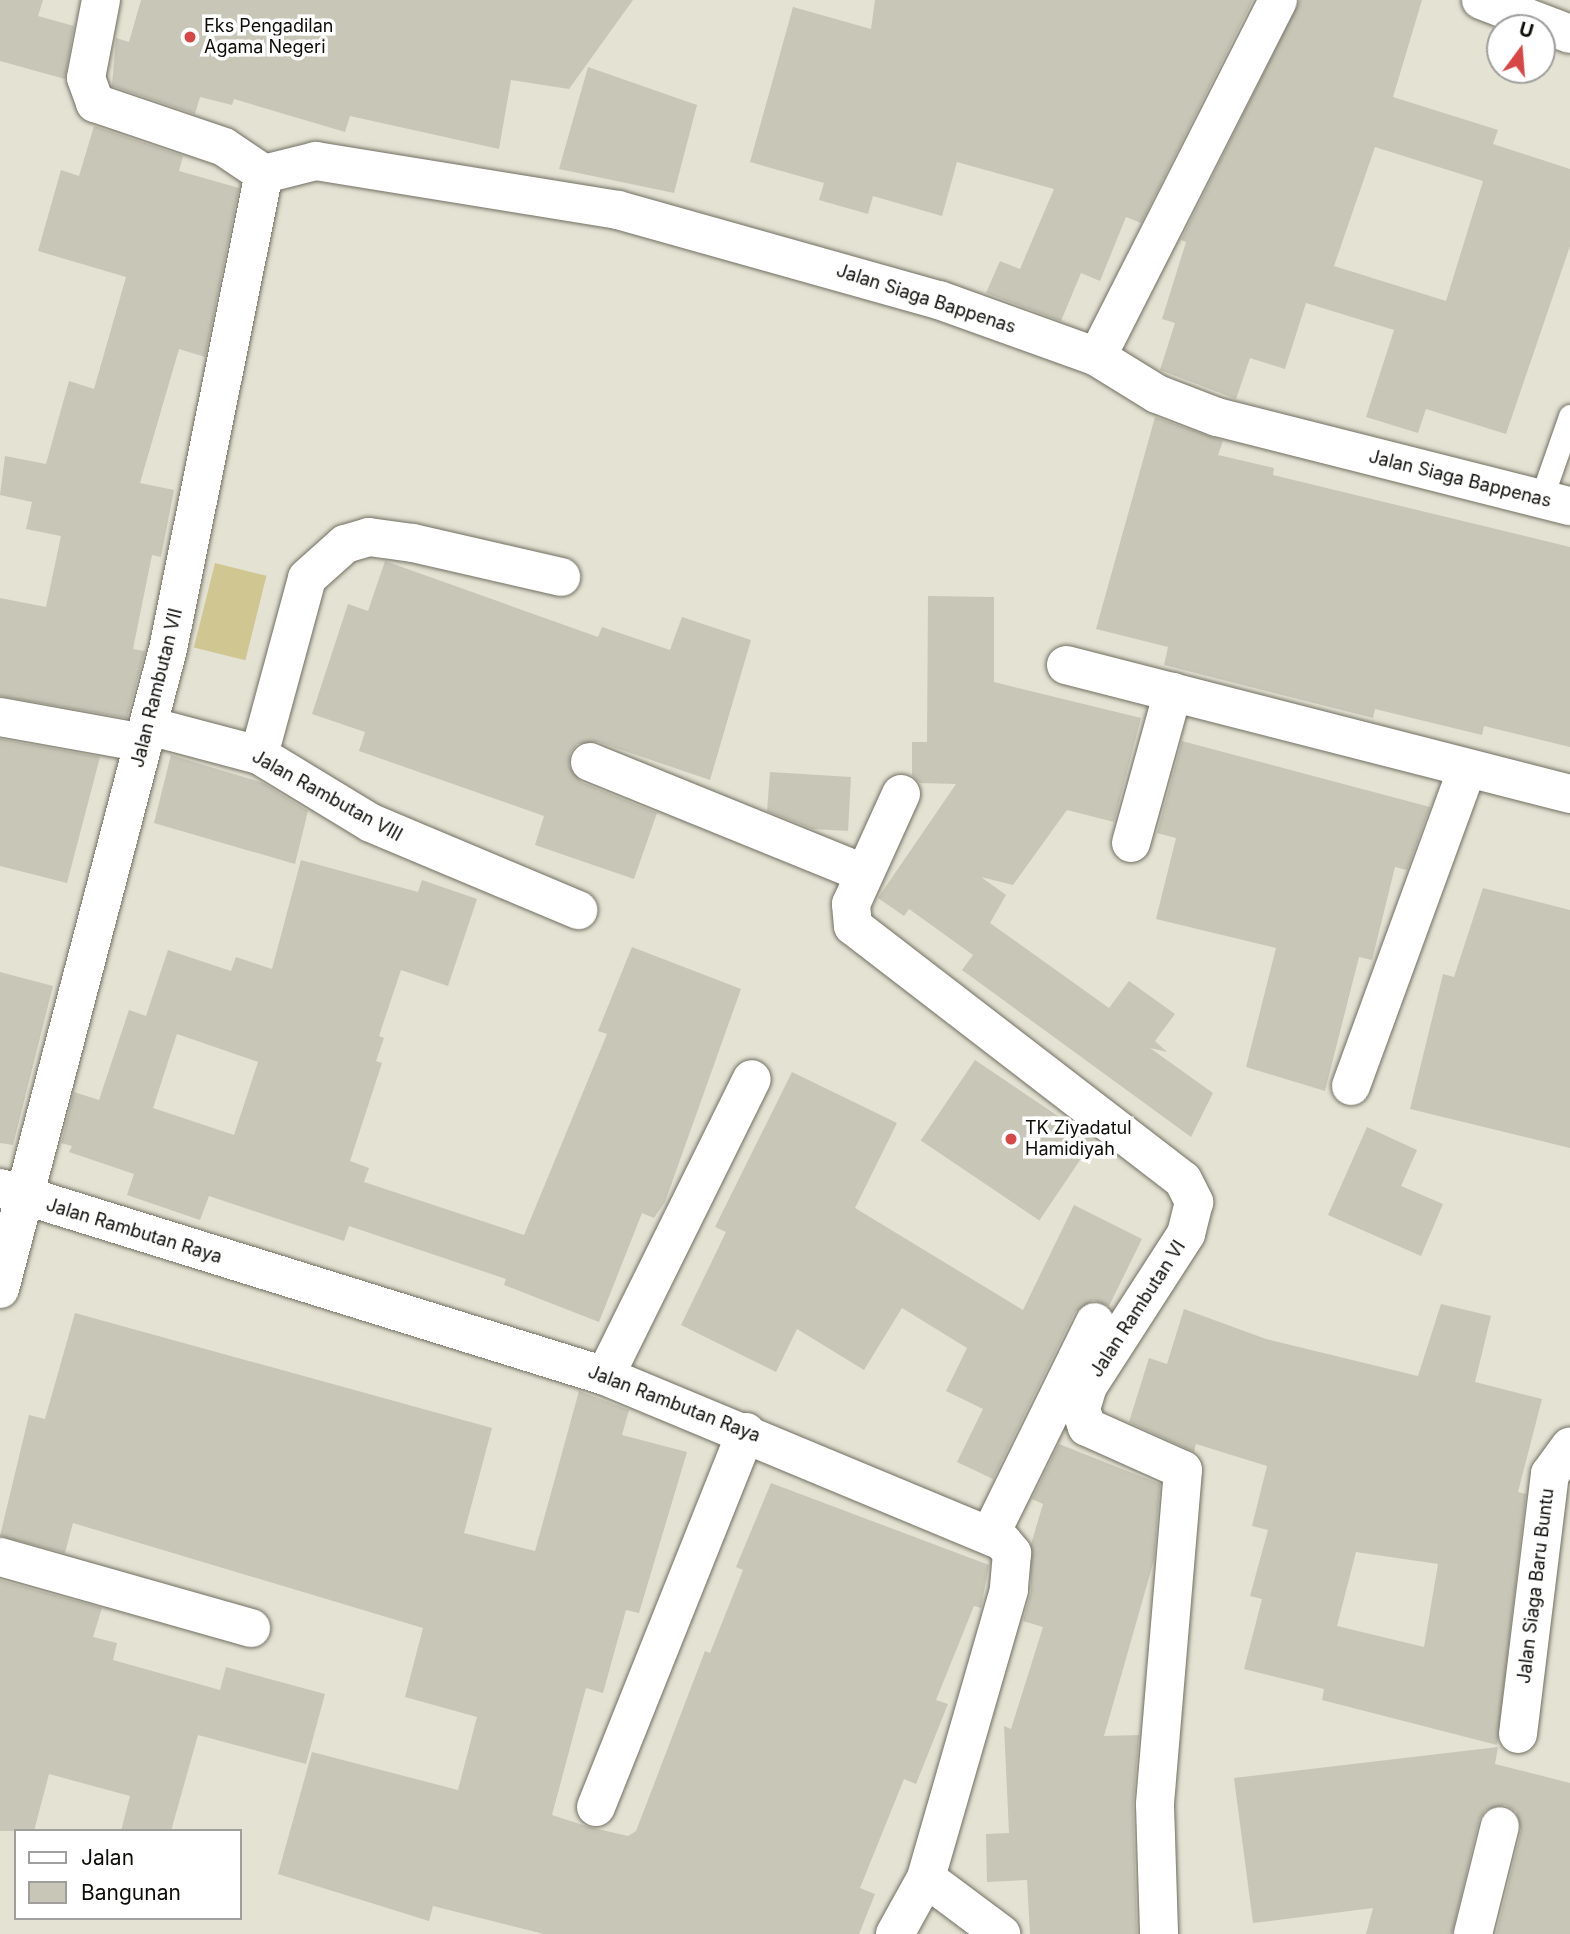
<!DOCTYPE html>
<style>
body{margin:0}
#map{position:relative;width:1570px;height:1934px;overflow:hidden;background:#e4e2d3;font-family:Inter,sans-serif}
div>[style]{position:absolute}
.green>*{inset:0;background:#cfc691;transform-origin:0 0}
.building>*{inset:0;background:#c8c6b7;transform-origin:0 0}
.roads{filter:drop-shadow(0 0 2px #716f61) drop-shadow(0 0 2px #716f61)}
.service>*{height:23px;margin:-11.5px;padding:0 11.5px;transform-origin:11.5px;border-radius:11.5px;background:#fff}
.minor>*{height:38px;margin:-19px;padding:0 19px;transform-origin:19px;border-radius:19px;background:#fff}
.dots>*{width:19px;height:19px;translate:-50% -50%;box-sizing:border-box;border:4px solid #fff;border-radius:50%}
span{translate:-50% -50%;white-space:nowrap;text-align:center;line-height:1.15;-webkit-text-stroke:7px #fff;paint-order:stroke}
.poi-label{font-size:18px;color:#0e0d08}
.left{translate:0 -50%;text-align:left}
.street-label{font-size:18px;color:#0e0d08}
.legend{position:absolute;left:14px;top:1829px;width:228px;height:91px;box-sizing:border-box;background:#fff;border:2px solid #9f9e9c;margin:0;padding:9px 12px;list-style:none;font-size:21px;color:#0e0d08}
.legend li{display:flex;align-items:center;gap:14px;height:35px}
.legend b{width:35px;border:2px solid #9f9e9c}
.north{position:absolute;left:1486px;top:14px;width:70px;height:70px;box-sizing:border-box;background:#fff;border:2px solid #9f9e9c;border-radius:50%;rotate:16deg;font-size:19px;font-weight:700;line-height:28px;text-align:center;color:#0e0d08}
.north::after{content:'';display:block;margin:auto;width:24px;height:32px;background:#d64745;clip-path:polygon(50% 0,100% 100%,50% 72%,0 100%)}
</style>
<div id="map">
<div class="green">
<div style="left:215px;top:563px;width:53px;height:87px;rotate:14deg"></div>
</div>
<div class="building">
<div style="clip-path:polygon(0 0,43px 0,38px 16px,74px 26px,65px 79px,0 61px)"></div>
<div style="clip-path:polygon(141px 0,633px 0,569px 89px,511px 80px,499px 149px,350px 116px,345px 132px,234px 99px,232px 105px,200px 97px,195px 114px,112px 86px,116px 38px,129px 42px)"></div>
<div style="clip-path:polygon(875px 0,1253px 0,1141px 223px,1126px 217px,1100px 281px,1081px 273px,1061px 321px,986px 293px,1000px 261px,1020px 269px,1054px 189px,957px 162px,942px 216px,873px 196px,868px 214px,819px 200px,824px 183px,750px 162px,793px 7px,871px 29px)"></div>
<div style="clip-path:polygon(evenodd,1300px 0,1422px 0,1393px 97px,1498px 130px,1493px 144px,1570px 169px,1570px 246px,1506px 434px,1426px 409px,1418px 433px,1366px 417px,1394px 330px,1306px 303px,1285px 369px,1250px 358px,1236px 399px,1160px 370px,1175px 323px,1162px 319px,1186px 242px,1181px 240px,1300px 0,1375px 147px,1483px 181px,1446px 301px,1334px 266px,1375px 147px)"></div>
<div style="clip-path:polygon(588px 67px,697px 105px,674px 193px,559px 169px)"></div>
<div style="clip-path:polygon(94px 126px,183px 156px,179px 171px,239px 188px,205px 357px,179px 349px,140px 483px,174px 490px,161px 557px,152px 555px,133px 649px,145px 651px,127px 718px,0 696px,0 598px,46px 607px,61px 536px,26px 529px,32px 502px,0 495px,5px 456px,46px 464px,69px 381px,94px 389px,126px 277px,38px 251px,61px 170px,79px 176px)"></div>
<div style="clip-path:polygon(1155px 417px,1223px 441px,1218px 455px,1274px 468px,1273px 475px,1570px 547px,1570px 747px,1484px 726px,1482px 735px,1375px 709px,1373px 718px,1164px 665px,1168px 647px,1096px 629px)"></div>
<div style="clip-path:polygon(385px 561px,598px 637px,602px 627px,670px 650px,682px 617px,751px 640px,710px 780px,598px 742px,577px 744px,570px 753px,569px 766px,581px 782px,657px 813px,634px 879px,535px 845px,544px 816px,359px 751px,365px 732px,312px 714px,348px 604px,368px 611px)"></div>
<div style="clip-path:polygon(928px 596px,994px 597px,994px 682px,1141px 718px,1114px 822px,1067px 810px,1013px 885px,981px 877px,1006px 895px,990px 923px,1109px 1008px,1129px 981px,1175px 1014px,1155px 1041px,1167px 1052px,1150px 1048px,1213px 1093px,1191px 1137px,962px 970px,973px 955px,909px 909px,904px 916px,878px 898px,956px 784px,920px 783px,912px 775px,912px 742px,927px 742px)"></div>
<div style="clip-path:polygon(0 739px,100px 757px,67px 883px,0 866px)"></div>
<div style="clip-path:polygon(1182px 741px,1430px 807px,1407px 870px,1395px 867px,1372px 960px,1359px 957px,1325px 1091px,1246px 1067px,1276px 948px,1156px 919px,1176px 838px,1157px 833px)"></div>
<div style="clip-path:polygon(171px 755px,263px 783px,308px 811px,295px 864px,154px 823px)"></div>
<div style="clip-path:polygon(770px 772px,851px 777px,848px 831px,813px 829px,767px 811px)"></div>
<div style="clip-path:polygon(evenodd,301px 860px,418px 892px,422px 880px,477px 899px,448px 986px,401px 970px,379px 1036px,384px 1038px,376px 1061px,382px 1063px,350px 1161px,369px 1168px,364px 1182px,524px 1235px,607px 1034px,598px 1031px,632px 947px,741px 989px,665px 1202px,654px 1218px,642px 1213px,599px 1322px,504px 1285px,506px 1279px,349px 1226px,344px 1241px,209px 1196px,200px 1220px,127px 1195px,134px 1174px,69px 1152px,72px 1146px,61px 1143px,74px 1092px,99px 1100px,129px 1010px,146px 1016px,168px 950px,231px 971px,236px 957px,272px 969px,301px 860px,177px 1034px,258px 1062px,234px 1135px,153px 1108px,177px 1034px)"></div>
<div style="clip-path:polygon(1483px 888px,1570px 910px,1570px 1148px,1410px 1109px,1443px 974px,1454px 977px)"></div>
<div style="clip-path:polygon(0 972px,53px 986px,13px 1145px,0 1143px)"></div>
<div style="left:975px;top:1060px;width:143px;height:97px;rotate:34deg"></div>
<div style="clip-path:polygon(792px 1072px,897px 1123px,855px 1208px,1023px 1310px,1074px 1205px,1142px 1239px,1109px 1306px,1093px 1300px,1075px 1312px,993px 1479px,957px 1462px,983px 1409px,946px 1391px,967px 1348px,902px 1308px,864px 1370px,797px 1329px,776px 1372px,681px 1325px,726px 1232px,715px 1227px)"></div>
<div style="clip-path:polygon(1367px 1127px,1417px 1150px,1401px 1186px,1443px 1204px,1421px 1256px,1328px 1215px)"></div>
<div style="clip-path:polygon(evenodd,1441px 1304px,1491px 1316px,1475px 1382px,1542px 1399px,1518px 1492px,1526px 1494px,1497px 1745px,1322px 1700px,1324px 1689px,1244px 1669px,1262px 1599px,1250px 1596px,1268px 1530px,1252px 1526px,1267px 1466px,1196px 1444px,1194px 1452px,1129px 1422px,1149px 1358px,1167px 1364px,1184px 1309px,1266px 1339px,1418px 1376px,1441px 1304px,1356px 1552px,1438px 1564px,1424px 1647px,1337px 1626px,1356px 1552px)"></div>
<div style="clip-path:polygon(75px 1313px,492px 1428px,464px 1533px,535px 1551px,579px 1391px,629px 1410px,622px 1435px,687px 1452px,639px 1613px,626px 1610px,603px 1693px,586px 1688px,552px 1815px,589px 1827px,628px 1836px,636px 1831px,705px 1651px,710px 1653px,743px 1570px,736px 1567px,771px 1483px,989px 1565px,981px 1608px,974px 1606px,936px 1700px,948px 1704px,916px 1784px,904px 1779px,860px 1888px,875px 1894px,859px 1934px,544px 1934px,433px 1906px,429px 1921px,278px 1874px,312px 1752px,458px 1790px,477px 1717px,405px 1697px,423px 1628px,73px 1523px,65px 1553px,0 1536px,29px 1415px,45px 1419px)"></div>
<div style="clip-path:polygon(1059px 1444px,1160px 1484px,1154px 1560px,1104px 1736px,1139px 1735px,1133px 1806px,1137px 1934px,1030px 1934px,1027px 1880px,987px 1882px,986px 1834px,1009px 1833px,1004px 1726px,1011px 1729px,1043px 1627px,1023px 1621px,1031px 1592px,1031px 1544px,1043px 1504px,1032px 1499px)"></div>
<div style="clip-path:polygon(0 1580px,102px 1608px,93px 1637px,117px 1643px,113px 1660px,220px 1690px,226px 1667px,325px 1694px,306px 1764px,198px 1735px,171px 1831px,121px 1831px,130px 1796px,49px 1774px,34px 1831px,0 1831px)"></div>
<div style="clip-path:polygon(1498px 1747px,1495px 1764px,1570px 1783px,1570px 1934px,1496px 1934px,1521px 1831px,1516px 1811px,1505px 1805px,1485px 1810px,1479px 1820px,1452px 1934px,1366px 1934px,1373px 1908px,1253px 1923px,1234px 1778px)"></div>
</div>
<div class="roads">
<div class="service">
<div style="left:1541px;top:499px;width:88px;rotate:-70.7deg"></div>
</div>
<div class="minor">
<div style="left:101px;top:0;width:79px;rotate:100.9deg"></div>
<div style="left:86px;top:78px;width:27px;rotate:70deg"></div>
<div style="left:95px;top:103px;width:136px;rotate:18.8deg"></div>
<div style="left:224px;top:147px;width:48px;rotate:34deg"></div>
<div style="left:1481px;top:0;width:95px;rotate:20.9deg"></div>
<div style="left:264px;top:174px;width:54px;rotate:-14deg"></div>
<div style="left:316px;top:161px;width:306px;rotate:9.2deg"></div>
<div style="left:618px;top:210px;width:333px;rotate:15.7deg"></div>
<div style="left:939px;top:300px;width:168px;rotate:19.8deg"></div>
<div style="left:1097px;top:357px;width:70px;rotate:31.7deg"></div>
<div style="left:1157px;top:394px;width:64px;rotate:21deg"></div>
<div style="left:1217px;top:417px;width:364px;rotate:14.2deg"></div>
<div style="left:1097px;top:357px;width:400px;rotate:-63.1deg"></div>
<div style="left:1066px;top:665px;width:520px;rotate:14.36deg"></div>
<div style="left:0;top:717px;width:146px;rotate:10.2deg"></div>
<div style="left:149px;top:726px;width:114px;rotate:14.8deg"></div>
<div style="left:259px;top:755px;width:131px;rotate:31.3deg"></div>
<div style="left:371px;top:823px;width:225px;rotate:22.8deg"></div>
<div style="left:259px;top:755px;width:183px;rotate:-74.8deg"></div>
<div style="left:307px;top:578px;width:51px;rotate:-41.8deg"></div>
<div style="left:345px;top:544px;width:25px;rotate:-16deg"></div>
<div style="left:369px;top:537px;width:44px;rotate:7.8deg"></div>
<div style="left:413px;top:543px;width:152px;rotate:12.9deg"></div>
<div style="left:590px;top:762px;width:295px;rotate:22.1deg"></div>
<div style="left:901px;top:794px;width:121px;rotate:114.4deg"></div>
<div style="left:851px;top:904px;width:22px;rotate:85deg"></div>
<div style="left:853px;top:926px;width:416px;rotate:37.6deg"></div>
<div style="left:1183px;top:1180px;width:25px;rotate:63deg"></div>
<div style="left:1194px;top:1202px;width:33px;rotate:104deg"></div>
<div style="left:1186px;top:1234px;width:181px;rotate:122.8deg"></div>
<div style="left:1088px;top:1386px;width:24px;rotate:107deg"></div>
<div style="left:1081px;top:1409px;width:19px;rotate:72deg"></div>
<div style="left:1087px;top:1427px;width:105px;rotate:24.1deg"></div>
<div style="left:1183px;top:1470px;width:336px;rotate:94.8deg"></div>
<div style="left:1155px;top:1805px;width:129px;rotate:88.2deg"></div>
<div style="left:1131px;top:843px;width:157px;rotate:-74.5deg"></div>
<div style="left:1351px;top:1086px;width:338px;rotate:-69.9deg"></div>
<div style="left:0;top:1188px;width:634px;rotate:17.26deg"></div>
<div style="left:605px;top:1376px;width:430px;rotate:22.6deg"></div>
<div style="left:1002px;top:1541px;width:16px;rotate:50deg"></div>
<div style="left:1012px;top:1553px;width:37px;rotate:95deg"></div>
<div style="left:1009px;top:1590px;width:300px;rotate:106.1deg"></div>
<div style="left:926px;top:1878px;width:64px;rotate:119deg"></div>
<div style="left:0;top:1289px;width:662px;rotate:-75.29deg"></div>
<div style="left:168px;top:649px;width:485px;rotate:-78.6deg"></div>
<div style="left:605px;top:1376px;width:331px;rotate:-63.7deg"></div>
<div style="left:991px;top:1533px;width:235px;rotate:-63.8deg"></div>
<div style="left:0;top:1557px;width:261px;rotate:15.8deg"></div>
<div style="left:1518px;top:1734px;width:262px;rotate:-83deg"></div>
<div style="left:1550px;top:1474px;width:34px;rotate:-54deg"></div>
<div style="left:596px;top:1807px;width:404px;rotate:-68.2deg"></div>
<div style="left:926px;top:1878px;width:94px;rotate:36.7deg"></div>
<div style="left:1473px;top:1934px;width:111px;rotate:-76deg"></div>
</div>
</div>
<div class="dots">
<div style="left:190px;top:37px;background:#d64745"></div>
<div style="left:1011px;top:1139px;background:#d64745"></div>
</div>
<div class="poi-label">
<span class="left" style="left:204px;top:37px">Eks Pengadilan<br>Agama Negeri</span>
<span class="left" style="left:1025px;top:1139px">TK Ziyadatul<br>Hamidiyah</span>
</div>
<div class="street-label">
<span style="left:926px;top:299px;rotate:18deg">Jalan Siaga Bappenas</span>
<span style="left:1460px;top:479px;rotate:14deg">Jalan Siaga Bappenas</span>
<span style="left:157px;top:688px;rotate:-76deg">Jalan Rambutan VII</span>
<span style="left:327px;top:796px;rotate:29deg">Jalan Rambutan VIII</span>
<span style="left:134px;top:1231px;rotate:17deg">Jalan Rambutan Raya</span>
<span style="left:1138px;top:1309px;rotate:-57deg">Jalan Rambutan VI</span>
<span style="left:674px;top:1404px;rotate:21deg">Jalan Rambutan Raya</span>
<span style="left:1536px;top:1586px;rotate:-83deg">Jalan Siaga Baru Buntu</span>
</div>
<ul class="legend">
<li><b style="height:9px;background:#fff"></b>Jalan</li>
<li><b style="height:19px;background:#c8c6b7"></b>Bangunan</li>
</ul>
<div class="north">U</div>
</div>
